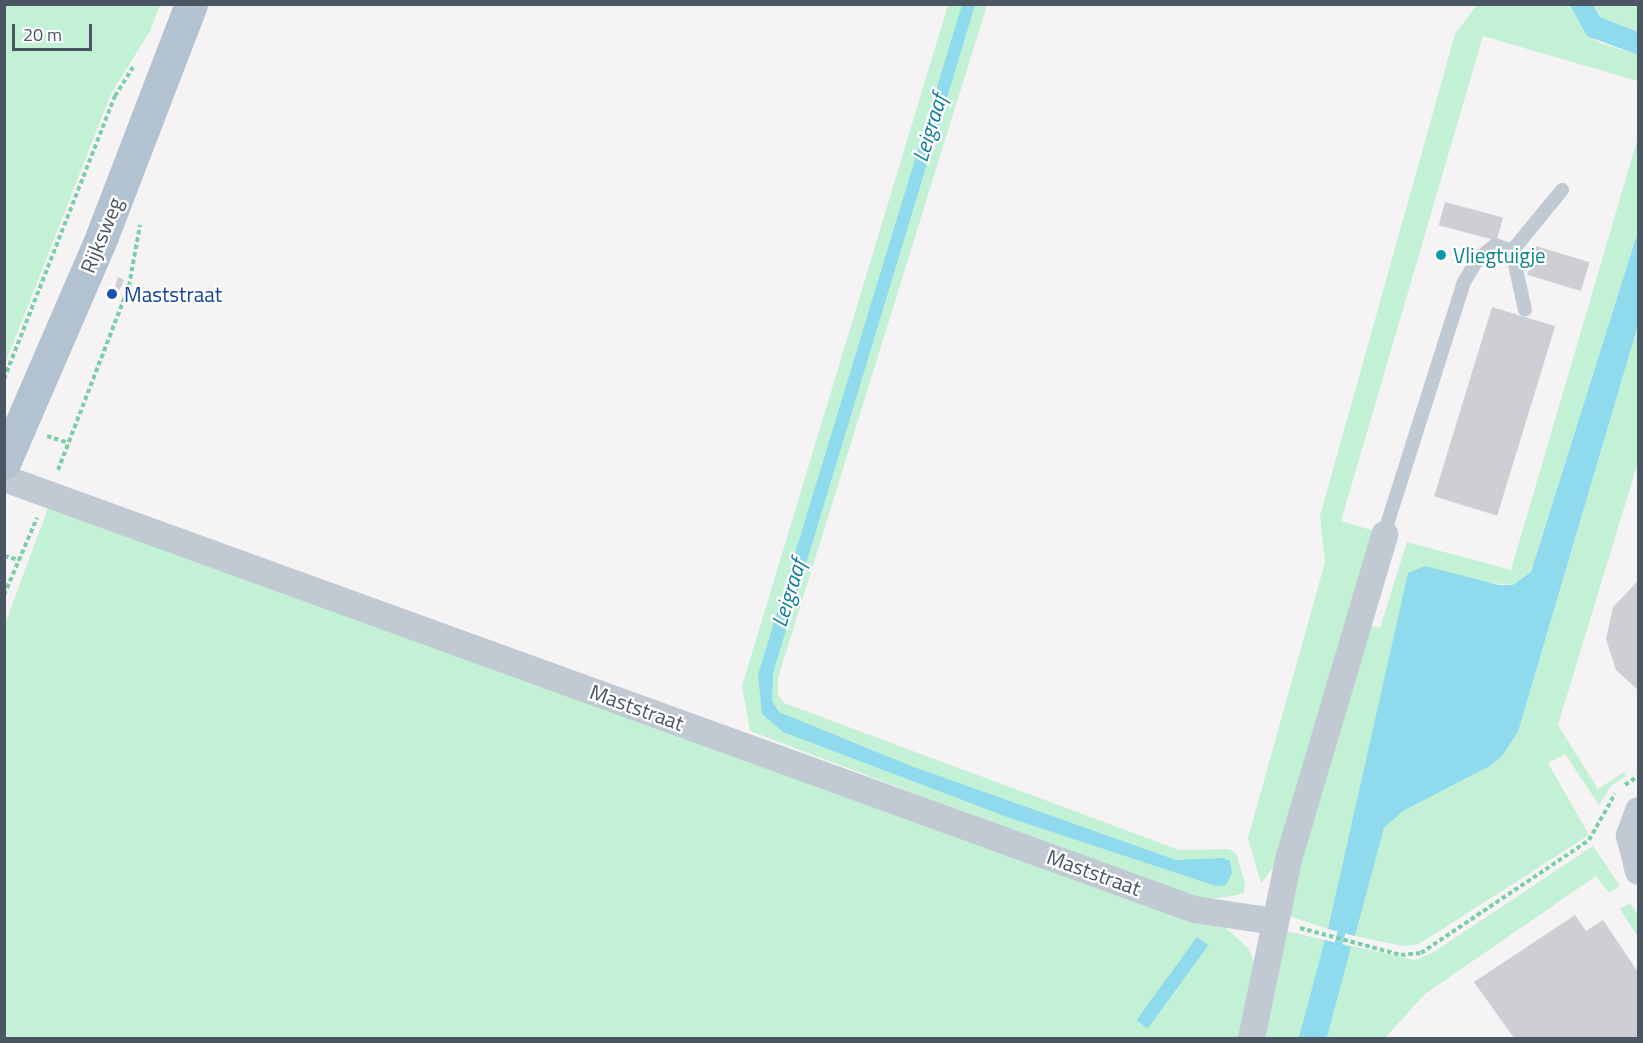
<!DOCTYPE html>
<style>
body{margin:0}
#map{position:relative;width:1643px;height:1043px;overflow:hidden;background:#f5f3f3;font-family:"Titillium Web",sans-serif}
div>[style]{position:absolute}
.green>*{inset:0;background:#c3f1d5}
.water>*{inset:0;background:#90daee;transform-origin:0 0}
.stream>*{height:8px;margin:-4px;padding:0 4px;transform-origin:4px;border-radius:4px;background:#90daee}
.building>*{inset:0;background:#cdcfd5;transform-origin:0 0}
.path>*{height:4px;margin-top:-2px;transform-origin:0;background:repeating-linear-gradient(90deg,#7ad0a6 0 4.5px,transparent 0 7.5px)}
.service>*{height:14px;margin:-7px;padding:0 7px;transform-origin:7px;border-radius:7px;background:#c1cad2}
.minor>*{height:27px;margin:-13.5px;padding:0 13.5px;transform-origin:13.5px;border-radius:13.5px;background:#c1cad2}
.primary>*{height:33px;margin:-16.5px;padding:0 16.5px;transform-origin:16.5px;border-radius:16.5px;background:#b3c2d1}
.dots>*{width:16px;height:16px;translate:-50% -50%;box-sizing:border-box;border:3px solid #fff;border-radius:50%}
span{translate:-50% -50%;white-space:nowrap;text-align:center;line-height:1.15;-webkit-text-stroke:4.5px #fff;paint-order:stroke}
.street-label{font-size:21px;color:#4a5661}
.culture-label{font-size:21px;color:#0d838f}
.left{translate:0 -50%;text-align:left}
.transit-label{font-size:21px;color:#164399}
.water-label{font-size:22px;color:#0c7c9b;font-style:italic}
.frame{position:absolute;inset:0;border:6px solid #4a5661;pointer-events:none}
.scale{position:absolute;left:12px;top:24px;width:80px;height:27px;box-sizing:border-box;border:3px solid #4a5661;border-top:0;padding-left:8px;font-size:18px;line-height:21px;white-space:nowrap;color:#4a5661;-webkit-text-stroke:4px #fff;paint-order:stroke}
</style>
<div id="map">
<div class="green">
<div style="clip-path:polygon(4px 5px,160px 5px,150px 31px,111px 94px,5px 364px)"></div>
<div style="clip-path:polygon(948px 5px,987px 5px,778px 678px,778px 694px,784px 703px,1179px 850px,1229px 849px,1236px 853px,1245px 883px,1244px 892px,1238px 895px,1204px 900px,1180px 894px,750px 731px,742px 686px)"></div>
<div style="clip-path:polygon(1477px 5px,1570px 5px,1597px 42px,1638px 55px,1638px 81px,1483px 36px,1341px 521px,1378px 532px,1278px 862px,1261px 883px,1248px 838px,1325px 562px,1320px 516px,1455px 34px)"></div>
<div style="clip-path:polygon(1593px 5px,1638px 5px,1638px 32px,1600px 17px)"></div>
<div style="clip-path:polygon(1638px 137px,1638px 231px,1531px 572px,1513px 585px,1415px 575px,1328px 929px,1289px 916px,1285px 912px,1365px 624px,1380px 628px,1407px 542px,1511px 570px)"></div>
<div style="clip-path:polygon(1638px 325px,1638px 462px,1558px 725px,1598px 789px,1624px 772px,1626px 776px,1611px 786px,1599px 805px,1565px 754px,1548px 763px,1589px 835px,1419px 944px,1403px 946px,1355px 936px,1384px 828px,1403px 811px,1490px 766px,1502px 756px,1518px 732px)"></div>
<div style="clip-path:polygon(49px 505px,1225px 927px,1249px 949px,1255px 966px,1245px 1038px,5px 1038px,4px 627px)"></div>
<div style="clip-path:polygon(1593px 846px,1620px 886px,1609px 893px,1596px 876px,1425px 994px,1385px 1038px,1259px 1038px,1285px 931px,1415px 960px,1434px 952px)"></div>
<div style="clip-path:polygon(1630px 903px,1638px 915px,1638px 937px,1620px 909px)"></div>
</div>
<div class="water">
<div style="clip-path:polygon(962px 5px,975px 5px,773px 673px,772px 701px,779px 712px,911px 766px,1176px 860px,1224px 858px,1230px 861px,1232px 873px,1226px 885px,1216px 886px,1010px 818px,783px 732px,762px 714px,758px 675px)"></div>
<div style="clip-path:polygon(1570px 5px,1593px 5px,1600px 17px,1638px 32px,1638px 55px,1587px 36px)"></div>
<div style="clip-path:polygon(1638px 231px,1638px 325px,1518px 732px,1502px 756px,1490px 766px,1403px 811px,1384px 828px,1355px 936px,1328px 929px,1408px 573px,1425px 566px,1499px 585px,1513px 585px,1531px 572px)"></div>
<div style="left:1197px;top:937px;width:14px;height:103px;rotate:36deg"></div>
<div style="left:1325px;top:940px;width:27px;height:101px;rotate:15deg"></div>
</div>
<div class="stream">
<div style="left:1336px;top:954px;width:32px;rotate:-76deg"></div>
</div>
<div class="building">
<div style="left:1445px;top:202px;width:60px;height:24px;rotate:15deg"></div>
<div style="left:1536px;top:246px;width:56px;height:30px;rotate:17deg"></div>
<div style="clip-path:polygon(118px 277px,124px 280px,119px 291px,114px 289px)"></div>
<div style="left:1492px;top:307px;width:66px;height:198px;rotate:17deg"></div>
<div style="clip-path:polygon(1638px 581px,1638px 690px,1616px 670px,1606px 639px,1613px 607px)"></div>
<div style="clip-path:polygon(1575px 915px,1586px 931px,1603px 920px,1638px 972px,1638px 1038px,1514px 1038px,1474px 982px)"></div>
</div>
<div class="path">
<div style="left:4px;top:379px;width:304px;rotate:-68.6deg"></div>
<div style="left:115px;top:96px;width:34px;rotate:-58deg"></div>
<div style="left:47px;top:436px;width:23px;rotate:18deg"></div>
<div style="left:58px;top:470px;width:197px;rotate:-68.9deg"></div>
<div style="left:129px;top:286px;width:62px;rotate:-79.8deg"></div>
<div style="left:4px;top:556px;width:16px;rotate:15deg"></div>
<div style="left:4px;top:595px;width:84px;rotate:-66.8deg"></div>
<div style="left:1625px;top:785px;width:16px;rotate:-35deg"></div>
<div style="left:1300px;top:928px;width:105px;rotate:15deg"></div>
<div style="left:1401px;top:955px;width:20px;rotate:-6deg"></div>
<div style="left:1421px;top:953px;width:202px;rotate:-33.9deg"></div>
<div style="left:1589px;top:840px;width:53px;rotate:-60.5deg"></div>
</div>
<div class="service">
<div style="left:1512px;top:251px;width:79px;rotate:-50.7deg"></div>
<div style="left:1384px;top:534px;width:264px;rotate:-72.4deg"></div>
<div style="left:1464px;top:282px;width:27px;rotate:-59deg"></div>
<div style="left:1478px;top:259px;width:22px;rotate:-39deg"></div>
<div style="left:1495px;top:245px;width:18px;rotate:19deg"></div>
<div style="left:1512px;top:251px;width:60px;rotate:77.6deg"></div>
</div>
<div class="minor">
<div style="left:4px;top:478px;width:1266px;rotate:19.91deg"></div>
<div style="left:1194px;top:909px;width:81px;rotate:8.5deg"></div>
<div style="left:1638px;top:810px;width:27px;rotate:110deg"></div>
<div style="left:1629px;top:835px;width:37px;rotate:76deg"></div>
<div style="left:1251px;top:1038px;width:183px;rotate:-78.3deg"></div>
<div style="left:1288px;top:859px;width:339px;rotate:-73.5deg"></div>
</div>
<div class="primary">
<div style="left:4px;top:463px;width:247px;rotate:-66.6deg"></div>
<div style="left:102px;top:236px;width:248px;rotate:-69deg"></div>
</div>
<div class="dots">
<div style="left:1441px;top:255px;background:#0f9aa8"></div>
<div style="left:112px;top:294px;background:#1a4fb4"></div>
</div>
<div class="street-label">
<span style="left:101px;top:235px;rotate:-68deg">Rijksweg</span>
<span style="left:637px;top:707px;rotate:20deg">Maststraat</span>
<span style="left:1094px;top:872px;rotate:20deg">Maststraat</span>
</div>
<div class="culture-label">
<span class="left" style="left:1453px;top:255px">Vliegtuigje</span>
</div>
<div class="transit-label">
<span class="left" style="left:124px;top:294px">Maststraat</span>
</div>
<div class="water-label">
<span style="left:930px;top:128px;rotate:-73deg">Leigraaf</span>
<span style="left:789px;top:593px;rotate:-73deg">Leigraaf</span>
</div>
<div class="frame"></div>
<div class="scale">20 m</div>
</div>
